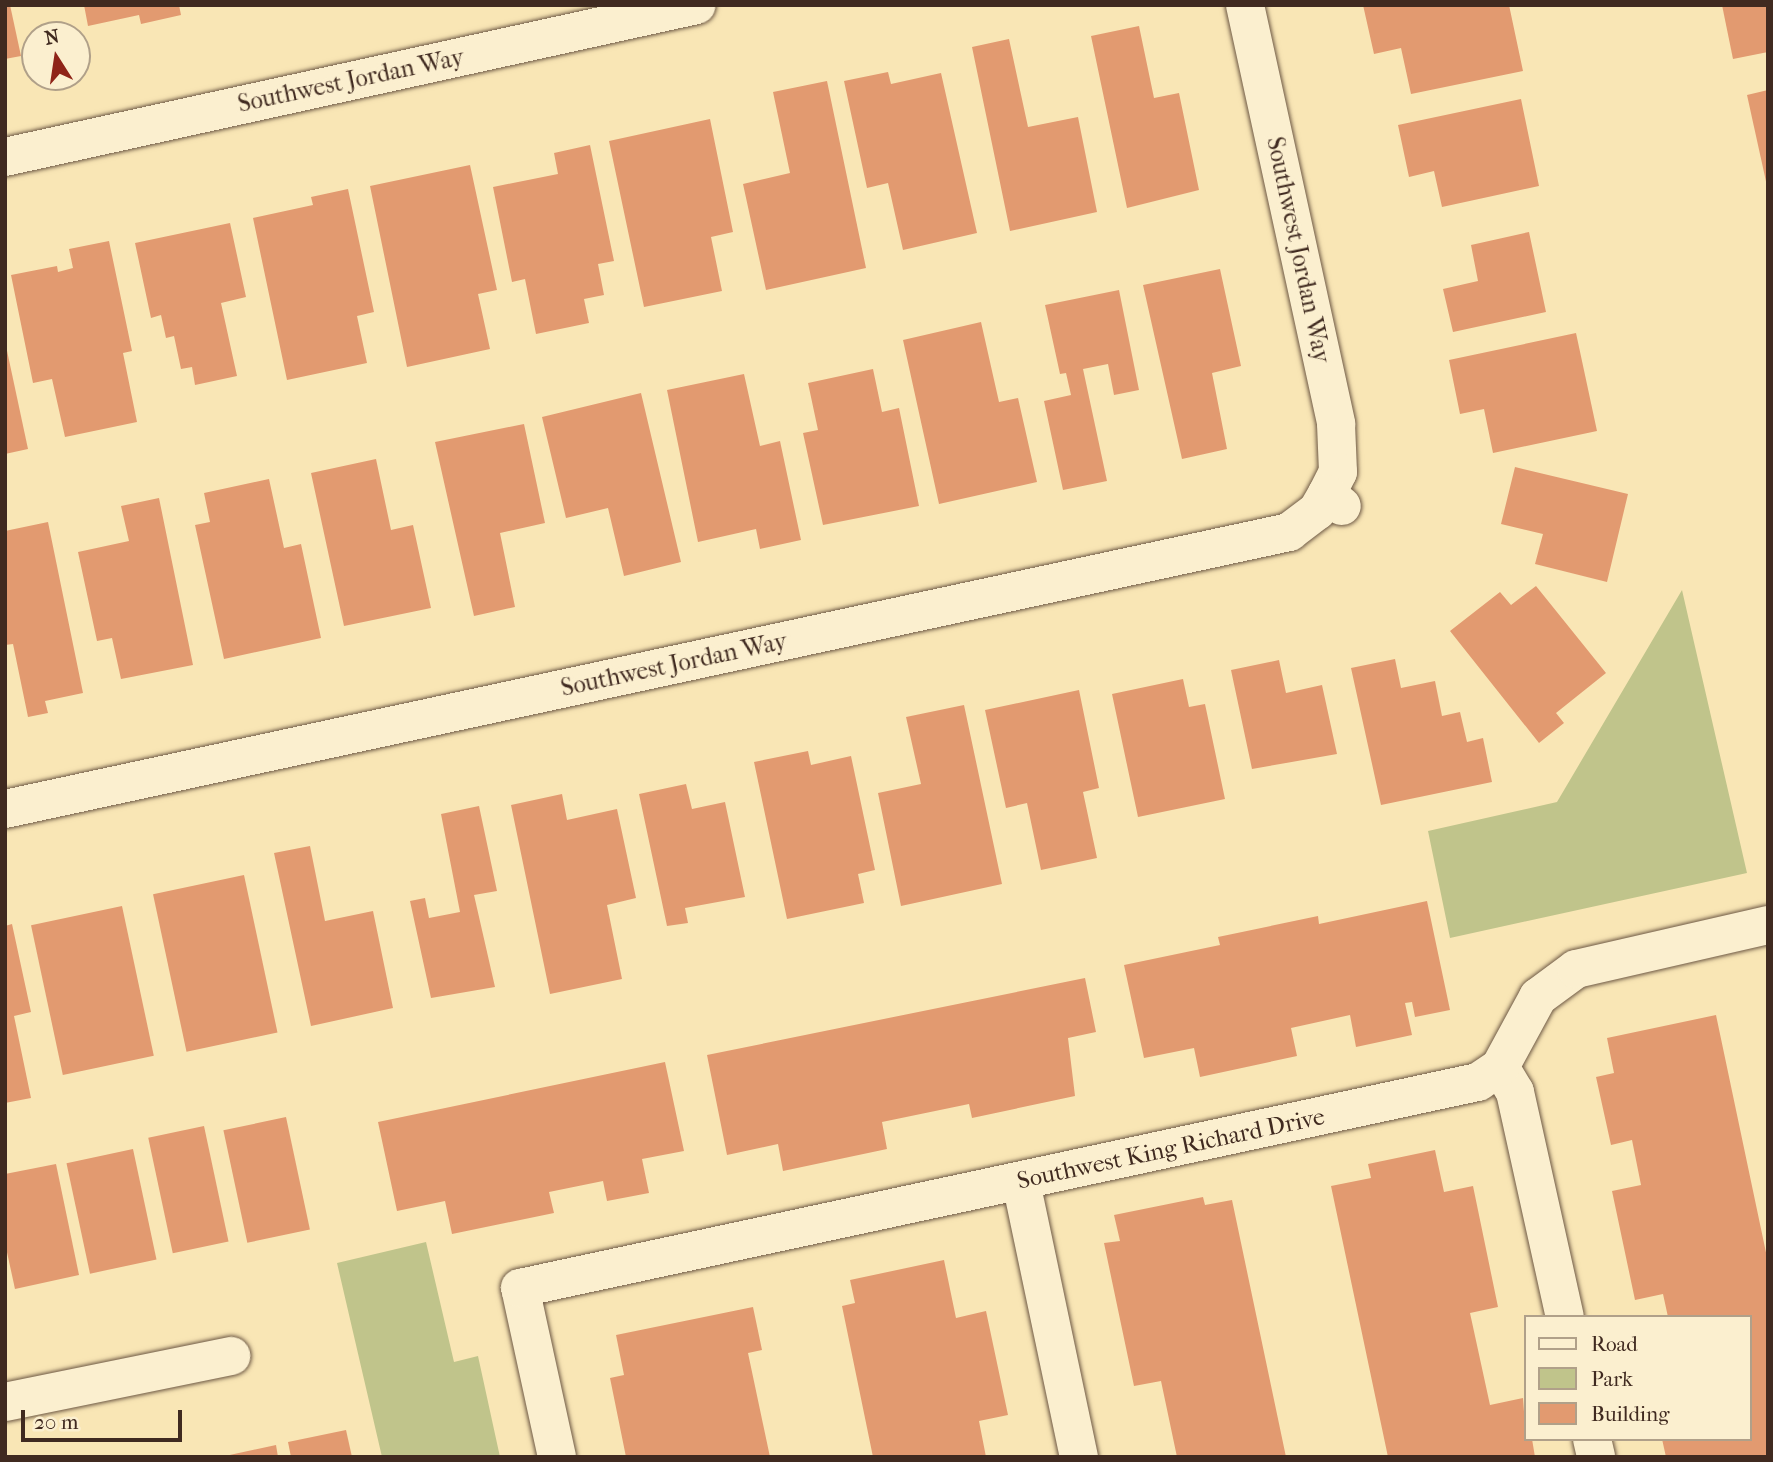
<!DOCTYPE html>
<style>
body{margin:0}
#map{position:relative;width:1773px;height:1462px;overflow:hidden;background:#f9e6b5;font-family:"IM FELL French Canon",serif}
div>[style]{position:absolute}
.green>*{inset:0;background:#c0c48b}
.building>*{inset:0;background:#e29a70;transform-origin:0 0}
.roads{filter:drop-shadow(0 0 2px #6e5945) drop-shadow(0 0 2px #6e5945)}
.minor>*{height:38px;margin:-19px;padding:0 19px;transform-origin:19px;border-radius:19px;background:#fbefcf}
span{translate:-50% -50%;white-space:nowrap;text-align:center;line-height:1.15;-webkit-text-stroke:7px #fbefcf;paint-order:stroke}
.street-label{font-size:24px;color:#402a20}
.frame{position:absolute;inset:0;border:7px solid #402a20;pointer-events:none}
.legend{position:absolute;left:1524px;top:1315px;width:228px;height:126px;box-sizing:border-box;background:#fbefcf;border:2px solid #b0a089;margin:0;padding:9px 12px;list-style:none;font-size:21px;color:#402a20}
.legend li{display:flex;align-items:center;gap:14px;height:35px}
.legend b{width:35px;border:2px solid #b0a089}
.north{position:absolute;left:21px;top:21px;width:70px;height:70px;box-sizing:border-box;background:#fbefcf;border:2px solid #b0a089;border-radius:50%;rotate:348deg;font-size:19px;font-weight:700;line-height:28px;text-align:center;color:#402a20}
.north::after{content:'';display:block;margin:auto;width:24px;height:32px;background:#8f2418;clip-path:polygon(50% 0,100% 100%,50% 72%,0 100%)}
.scale{position:absolute;left:21px;top:1410px;width:161px;height:32px;box-sizing:border-box;border:4px solid #402a20;border-top:0;padding-left:9px;font-size:21px;line-height:24px;white-space:nowrap;color:#402a20;-webkit-text-stroke:5px #fbefcf;paint-order:stroke}
</style>
<div id="map">
<div class="green">
<div style="clip-path:polygon(1682px 590px,1747px 873px,1450px 938px,1428px 831px,1557px 802px)"></div>
<div style="clip-path:polygon(426px 1242px,454px 1362px,478px 1356px,500px 1457px,382px 1457px,337px 1263px)"></div>
</div>
<div class="building">
<div style="clip-path:polygon(5px 5px,10px 5px,21px 56px,5px 59px)"></div>
<div style="clip-path:polygon(84px 5px,179px 5px,181px 15px,141px 24px,139px 15px,88px 26px)"></div>
<div style="clip-path:polygon(1363px 5px,1509px 5px,1523px 71px,1411px 94px,1401px 48px,1374px 54px)"></div>
<div style="clip-path:polygon(1722px 5px,1768px 5px,1768px 52px,1733px 59px)"></div>
<div style="clip-path:polygon(1139px 26px,1154px 98px,1179px 93px,1199px 190px,1127px 208px,1091px 36px)"></div>
<div style="clip-path:polygon(1009px 39px,1028px 127px,1078px 117px,1097px 212px,1010px 231px,972px 47px)"></div>
<div style="clip-path:polygon(888px 72px,891px 84px,941px 73px,977px 233px,903px 250px,888px 183px,867px 188px,844px 81px)"></div>
<div style="clip-path:polygon(827px 81px,866px 268px,766px 290px,743px 184px,790px 173px,773px 92px)"></div>
<div style="clip-path:polygon(1768px 90px,1768px 186px,1767px 186px,1747px 95px)"></div>
<div style="clip-path:polygon(1521px 99px,1539px 186px,1442px 207px,1434px 171px,1409px 177px,1398px 125px)"></div>
<div style="clip-path:polygon(710px 119px,733px 232px,711px 237px,722px 291px,644px 307px,609px 141px)"></div>
<div style="clip-path:polygon(590px 145px,614px 261px,598px 264px,604px 295px,584px 299px,589px 323px,536px 334px,525px 279px,512px 282px,493px 187px,558px 174px,554px 153px)"></div>
<div style="clip-path:polygon(470px 165px,497px 290px,478px 294px,490px 349px,407px 367px,370px 186px)"></div>
<div style="clip-path:polygon(348px 189px,374px 312px,357px 316px,367px 363px,287px 380px,253px 218px,313px 205px,311px 197px)"></div>
<div style="clip-path:polygon(230px 223px,246px 297px,221px 303px,237px 376px,195px 385px,192px 367px,181px 369px,174px 336px,166px 338px,161px 315px,151px 318px,135px 243px)"></div>
<div style="clip-path:polygon(1529px 232px,1546px 312px,1453px 332px,1443px 289px,1478px 281px,1471px 245px)"></div>
<div style="clip-path:polygon(109px 241px,132px 351px,123px 353px,137px 422px,65px 437px,52px 379px,33px 383px,11px 275px,57px 266px,58px 272px,73px 268px,69px 249px)"></div>
<div style="clip-path:polygon(1220px 269px,1241px 366px,1212px 373px,1227px 449px,1182px 459px,1143px 285px)"></div>
<div style="clip-path:polygon(1119px 290px,1139px 390px,1114px 395px,1108px 364px,1083px 369px,1107px 481px,1063px 490px,1044px 401px,1071px 395px,1066px 373px,1060px 374px,1045px 305px)"></div>
<div style="clip-path:polygon(981px 322px,999px 402px,1018px 398px,1037px 482px,939px 504px,903px 340px)"></div>
<div style="clip-path:polygon(1576px 333px,1597px 431px,1493px 453px,1484px 409px,1460px 414px,1449px 360px)"></div>
<div style="clip-path:polygon(6px 346px,28px 449px,5px 454px,5px 347px)"></div>
<div style="clip-path:polygon(873px 369px,882px 412px,899px 408px,919px 506px,823px 525px,803px 433px,818px 430px,808px 383px)"></div>
<div style="clip-path:polygon(744px 374px,760px 446px,780px 441px,801px 540px,760px 549px,756px 529px,698px 542px,667px 390px)"></div>
<div style="clip-path:polygon(641px 393px,681px 562px,624px 576px,608px 508px,566px 518px,542px 417px)"></div>
<div style="clip-path:polygon(524px 424px,545px 523px,500px 533px,515px 607px,474px 616px,435px 442px)"></div>
<div style="clip-path:polygon(376px 459px,391px 530px,413px 525px,431px 608px,344px 626px,311px 473px)"></div>
<div style="clip-path:polygon(1515px 467px,1628px 494px,1607px 582px,1535px 564px,1543px 534px,1501px 524px)"></div>
<div style="clip-path:polygon(269px 479px,284px 548px,301px 544px,321px 638px,224px 659px,195px 525px,210px 522px,204px 493px)"></div>
<div style="clip-path:polygon(159px 498px,193px 665px,121px 679px,112px 638px,97px 641px,78px 552px,129px 541px,121px 506px)"></div>
<div style="clip-path:polygon(48px 522px,83px 693px,45px 701px,48px 713px,28px 717px,13px 644px,5px 645px,5px 531px)"></div>
<div style="clip-path:polygon(1536px 586px,1606px 673px,1556px 713px,1564px 723px,1539px 743px,1450px 631px,1500px 592px,1511px 605px)"></div>
<div style="clip-path:polygon(1395px 659px,1401px 688px,1435px 681px,1442px 716px,1460px 712px,1467px 742px,1483px 738px,1492px 782px,1381px 805px,1351px 668px)"></div>
<div style="clip-path:polygon(1279px 660px,1286px 693px,1322px 685px,1337px 754px,1252px 769px,1231px 670px)"></div>
<div style="clip-path:polygon(1183px 679px,1189px 707px,1205px 704px,1225px 799px,1138px 817px,1112px 694px)"></div>
<div style="clip-path:polygon(1079px 690px,1099px 788px,1083px 792px,1097px 858px,1041px 870px,1027px 803px,1006px 808px,985px 710px)"></div>
<div style="clip-path:polygon(964px 705px,1002px 884px,901px 906px,878px 793px,921px 784px,906px 717px)"></div>
<div style="clip-path:polygon(808px 751px,811px 765px,851px 756px,875px 870px,858px 874px,864px 903px,787px 919px,754px 762px)"></div>
<div style="clip-path:polygon(686px 784px,692px 809px,725px 802px,745px 897px,685px 908px,688px 923px,667px 926px,639px 794px)"></div>
<div style="clip-path:polygon(562px 794px,567px 820px,617px 809px,636px 898px,607px 905px,622px 979px,550px 994px,511px 805px)"></div>
<div style="clip-path:polygon(479px 806px,497px 891px,474px 895px,495px 987px,431px 998px,410px 901px,425px 898px,429px 918px,460px 912px,441px 814px)"></div>
<div style="clip-path:polygon(310px 846px,325px 921px,373px 911px,393px 1008px,311px 1026px,274px 853px)"></div>
<div style="left:244px;top:875px;width:161px;height:93px;rotate:78deg"></div>
<div style="clip-path:polygon(1427px 901px,1450px 1010px,1415px 1017px,1412px 1002px,1405px 1003px,1412px 1035px,1356px 1047px,1350px 1015px,1291px 1028px,1297px 1056px,1200px 1077px,1194px 1048px,1144px 1058px,1124px 965px,1220px 945px,1218px 937px,1318px 916px,1319px 924px)"></div>
<div style="left:122px;top:906px;width:153px;height:93px;rotate:78deg"></div>
<div style="clip-path:polygon(12px 924px,31px 1012px,14px 1016px,31px 1098px,5px 1103px,5px 926px)"></div>
<div style="clip-path:polygon(1085px 978px,1096px 1032px,1068px 1038px,1075px 1096px,972px 1118px,969px 1104px,882px 1122px,887px 1149px,783px 1171px,778px 1144px,727px 1155px,707px 1055px)"></div>
<div style="clip-path:polygon(1716px 1015px,1768px 1262px,1768px 1457px,1666px 1457px,1662px 1439px,1750px 1439px,1750px 1317px,1668px 1317px,1663px 1294px,1635px 1300px,1612px 1191px,1641px 1185px,1632px 1140px,1611px 1145px,1596px 1077px,1614px 1073px,1607px 1038px)"></div>
<div style="clip-path:polygon(665px 1062px,684px 1151px,642px 1159px,649px 1193px,607px 1201px,603px 1181px,549px 1192px,554px 1213px,452px 1234px,445px 1201px,397px 1211px,378px 1122px)"></div>
<div style="left:286px;top:1117px;width:115px;height:64px;rotate:78deg"></div>
<div style="left:204px;top:1126px;width:118px;height:57px;rotate:78deg"></div>
<div style="left:133px;top:1149px;width:113px;height:68px;rotate:78deg"></div>
<div style="clip-path:polygon(1435px 1150px,1444px 1192px,1473px 1186px,1498px 1307px,1470px 1313px,1490px 1405px,1523px 1398px,1526px 1439px,1532px 1439px,1535px 1457px,1388px 1457px,1331px 1186px,1371px 1178px,1368px 1164px)"></div>
<div style="clip-path:polygon(56px 1164px,79px 1275px,15px 1289px,5px 1243px,5px 1174px)"></div>
<div style="clip-path:polygon(1203px 1197px,1205px 1205px,1232px 1200px,1286px 1457px,1177px 1457px,1161px 1381px,1134px 1386px,1104px 1243px,1120px 1241px,1114px 1215px)"></div>
<div style="clip-path:polygon(944px 1260px,956px 1318px,986px 1311px,1008px 1415px,979px 1421px,986px 1457px,873px 1457px,842px 1306px,855px 1303px,850px 1280px)"></div>
<div style="clip-path:polygon(753px 1307px,762px 1350px,748px 1353px,770px 1457px,626px 1457px,610px 1378px,624px 1375px,616px 1335px)"></div>
<div style="clip-path:polygon(346px 1430px,352px 1457px,291px 1457px,288px 1442px)"></div>
<div style="clip-path:polygon(276px 1445px,278px 1457px,225px 1457px,225px 1456px)"></div>
</div>
<div class="roads">
<div class="minor">
<div style="left:1245px;top:5px;width:429px;rotate:77.7deg"></div>
<div style="left:1336px;top:424px;width:48px;rotate:87.6deg"></div>
<div style="left:1338px;top:472px;width:25px;rotate:117deg"></div>
<div style="left:5px;top:157px;width:708px;rotate:-12.39deg"></div>
<div style="left:5px;top:809px;width:1314px;rotate:-12.17deg"></div>
<div style="left:1289px;top:532px;width:35px;rotate:-37deg"></div>
<div style="left:1317px;top:511px;width:20px;rotate:-60deg"></div>
<div style="left:1327px;top:494px;width:19px;rotate:39deg"></div>
<div style="left:1500px;top:1067px;width:29px;rotate:59deg"></div>
<div style="left:1515px;top:1092px;width:230px;rotate:77.5deg"></div>
<div style="left:1021px;top:1182px;width:281px;rotate:78.1deg"></div>
<div style="left:5px;top:1402px;width:231px;rotate:-11.5deg"></div>
<div style="left:1592px;top:1439px;width:18px;rotate:77deg"></div>
<div style="left:557px;top:1457px;width:173px;rotate:-102.3deg"></div>
<div style="left:520px;top:1288px;width:980px;rotate:-12.14deg"></div>
<div style="left:1478px;top:1082px;width:27px;rotate:-34deg"></div>
<div style="left:1500px;top:1067px;width:80px;rotate:-61.5deg"></div>
<div style="left:1538px;top:997px;width:47px;rotate:-36.4deg"></div>
<div style="left:1576px;top:969px;width:197px;rotate:-12.9deg"></div>
</div>
</div>
<div class="street-label">
<span style="left:351px;top:81px;rotate:-12deg">Southwest Jordan Way</span>
<span style="left:1298px;top:250px;rotate:78deg">Southwest Jordan Way</span>
<span style="left:674px;top:665px;rotate:-12deg">Southwest Jordan Way</span>
<span style="left:1171px;top:1149px;rotate:-12deg">Southwest King Richard Drive</span>
</div>
<div class="frame"></div>
<ul class="legend">
<li><b style="height:9px;background:#fbefcf"></b>Road</li>
<li><b style="height:19px;background:#c0c48b"></b>Park</li>
<li><b style="height:19px;background:#e29a70"></b>Building</li>
</ul>
<div class="north">N</div>
<div class="scale">20 m</div>
</div>
